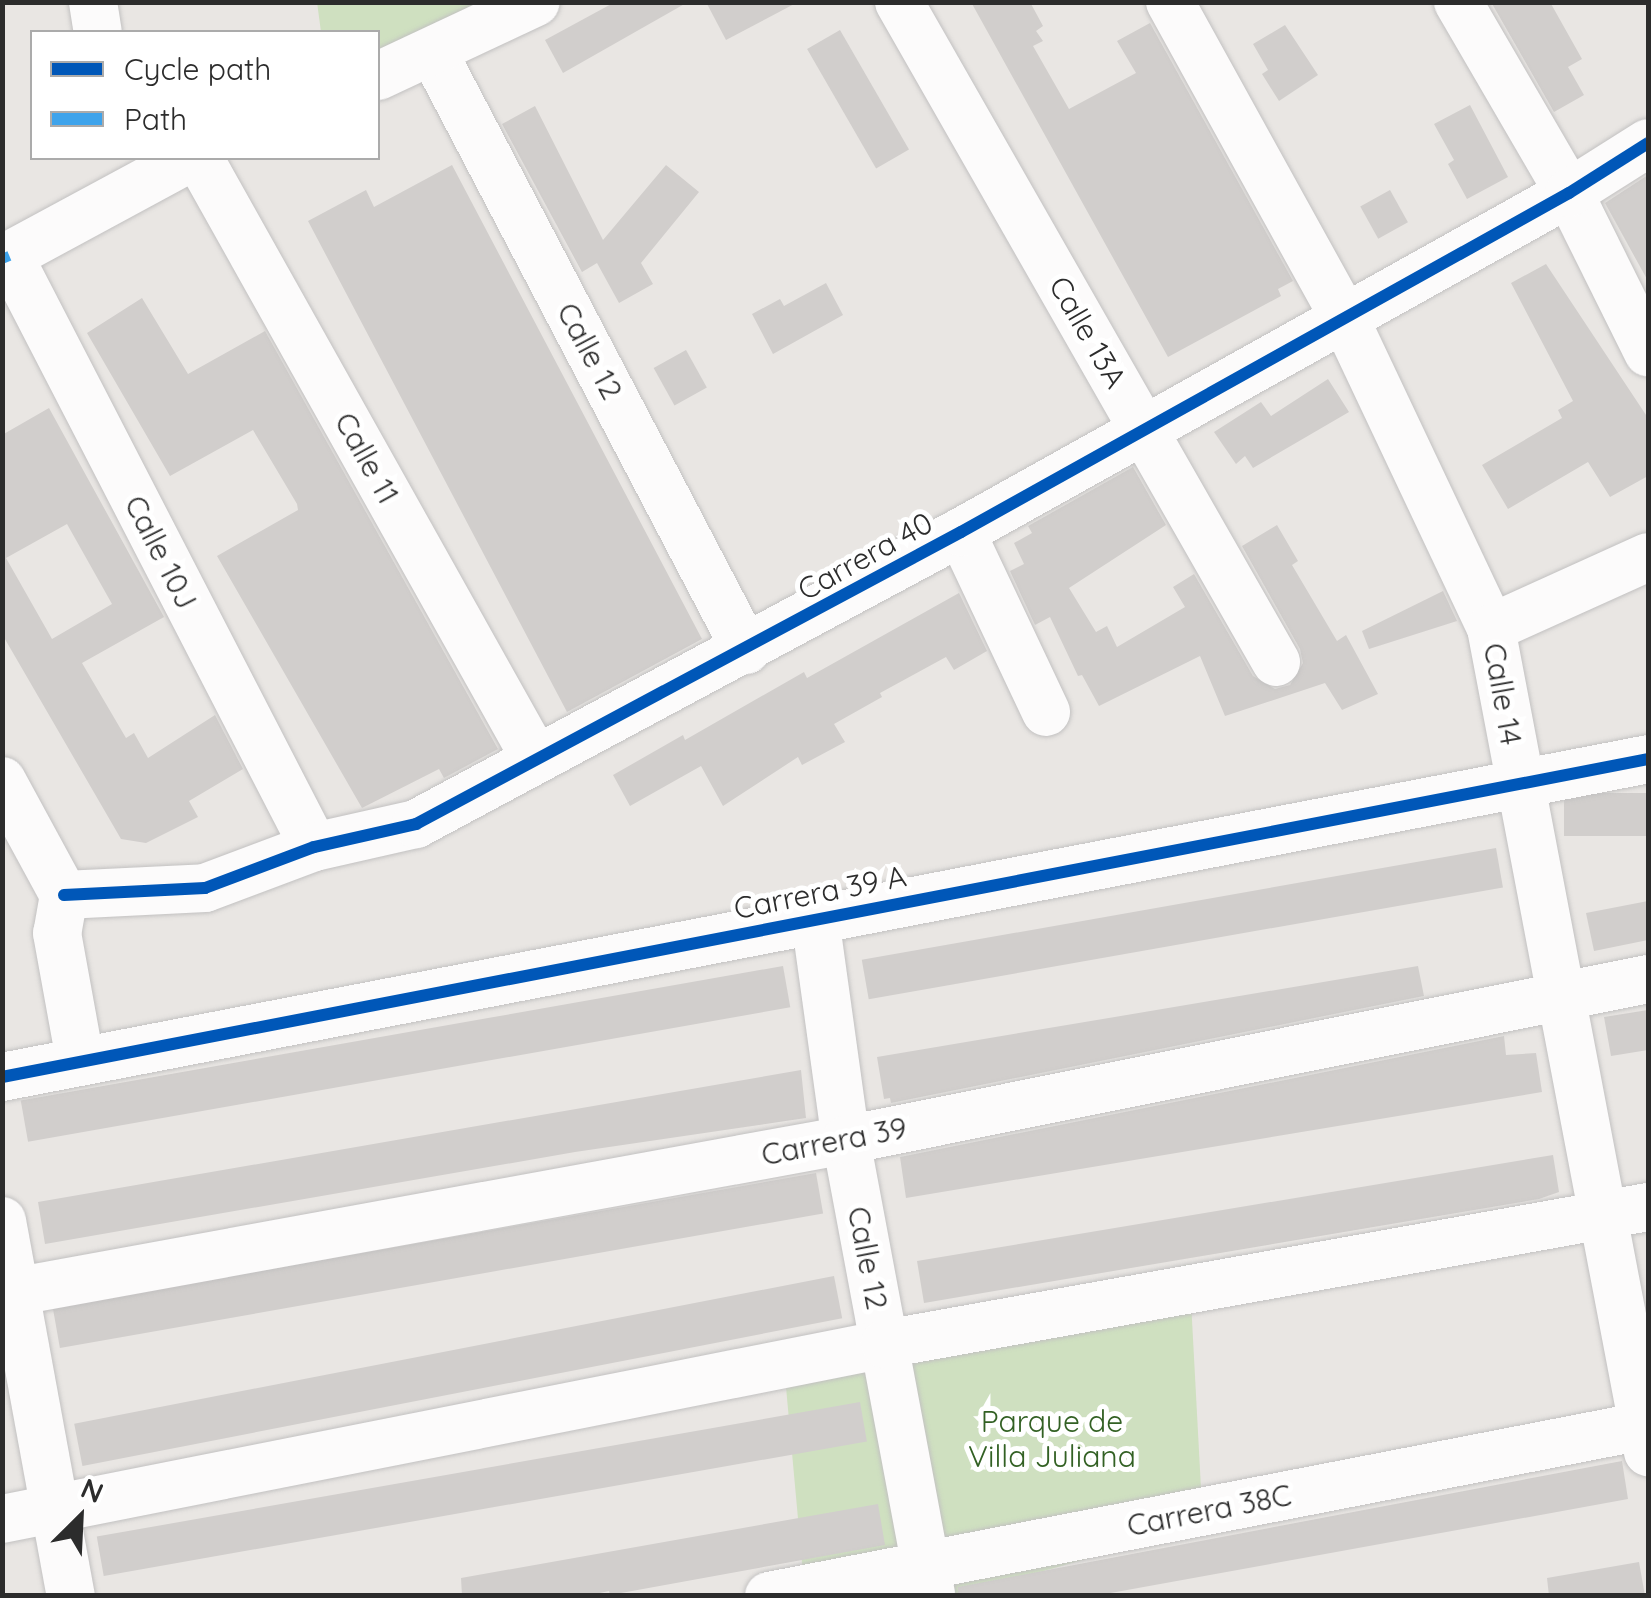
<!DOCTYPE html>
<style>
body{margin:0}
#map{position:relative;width:1651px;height:1598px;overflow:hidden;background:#e9e6e3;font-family:Quicksand,sans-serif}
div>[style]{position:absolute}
.green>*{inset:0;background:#cfe0c0}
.building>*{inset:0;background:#d1cecc;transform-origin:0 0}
.roads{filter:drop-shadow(0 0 2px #c2c1c1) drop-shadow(0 0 2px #c2c1c1)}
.street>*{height:48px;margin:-24px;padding:0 24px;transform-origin:24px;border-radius:24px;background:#fcfbfb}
.quiet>*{height:10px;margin-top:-5px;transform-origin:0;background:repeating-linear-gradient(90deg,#3ea3eb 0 20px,transparent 0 30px)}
.cycleway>*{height:12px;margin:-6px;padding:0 6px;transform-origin:6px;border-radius:6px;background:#0057b8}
span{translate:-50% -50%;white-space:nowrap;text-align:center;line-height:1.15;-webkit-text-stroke:10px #fff;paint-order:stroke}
.street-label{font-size:30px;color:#2c2c2c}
.park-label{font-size:30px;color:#336124}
.frame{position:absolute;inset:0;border:5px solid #2c2c2c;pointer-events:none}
.legend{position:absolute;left:30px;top:30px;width:350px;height:130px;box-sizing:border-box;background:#fff;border:2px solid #ababab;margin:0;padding:12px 18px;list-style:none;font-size:30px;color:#2c2c2c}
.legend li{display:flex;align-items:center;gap:20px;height:50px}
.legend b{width:50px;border:2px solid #ababab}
.north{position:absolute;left:30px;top:1468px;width:100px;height:100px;-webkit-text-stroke:8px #fff;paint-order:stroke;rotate:24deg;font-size:28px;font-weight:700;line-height:40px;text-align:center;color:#2c2c2c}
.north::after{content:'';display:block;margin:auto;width:35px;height:45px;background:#2c2c2c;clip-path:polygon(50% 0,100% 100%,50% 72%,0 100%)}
</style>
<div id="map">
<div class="green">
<div style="clip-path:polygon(317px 2px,516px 3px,378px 67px,378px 32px,321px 32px)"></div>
<div style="clip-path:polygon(1189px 1264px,1203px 1526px,958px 1595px,805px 1595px,786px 1387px)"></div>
</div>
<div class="building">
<div style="clip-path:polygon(615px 2px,688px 2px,563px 73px,545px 40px)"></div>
<div style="clip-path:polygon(706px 2px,798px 2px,726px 40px)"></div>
<div style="clip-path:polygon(971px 2px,1030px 2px,1043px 26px,1036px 31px,1043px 41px,1033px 46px,1069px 109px,1136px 73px,1117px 41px,1150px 23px,1293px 281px,1278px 289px,1281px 296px,1168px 357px)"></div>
<div style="clip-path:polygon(1491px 2px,1550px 2px,1582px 59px,1568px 67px,1584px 95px,1554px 112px)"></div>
<div style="clip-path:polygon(1285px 25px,1318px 75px,1279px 101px,1262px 74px,1268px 70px,1253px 44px)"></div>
<div style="left:840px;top:30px;width:138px;height:38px;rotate:60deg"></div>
<div style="clip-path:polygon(1470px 105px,1508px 177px,1467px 199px,1448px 164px,1454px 160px,1434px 124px)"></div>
<div style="clip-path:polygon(535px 106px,603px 240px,666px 165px,699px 192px,641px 263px,653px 284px,619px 303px,597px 263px,582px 272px,502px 124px)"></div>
<div style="clip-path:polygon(452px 165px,702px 639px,567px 712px,308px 221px,366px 190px,374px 207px)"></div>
<div style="clip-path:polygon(1648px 175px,1648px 281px,1605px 203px)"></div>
<div style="left:1390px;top:190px;width:37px;height:34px;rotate:61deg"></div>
<div style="clip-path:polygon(1546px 264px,1648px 418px,1648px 476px,1610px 497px,1588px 462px,1508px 509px,1482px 465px,1562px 418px,1558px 410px,1573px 401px,1511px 283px)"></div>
<div style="clip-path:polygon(826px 283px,843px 315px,773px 354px,752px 314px,780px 299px,784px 306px)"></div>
<div style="clip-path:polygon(142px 298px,188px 374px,265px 331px,498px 749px,444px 778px,439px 769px,362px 808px,217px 556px,298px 510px,297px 504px,253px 430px,170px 476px,87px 333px)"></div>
<div style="left:686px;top:350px;width:43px;height:37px;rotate:61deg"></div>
<div style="clip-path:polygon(1328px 379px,1349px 412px,1253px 468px,1245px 456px,1236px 464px,1214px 432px,1261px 402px,1271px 416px)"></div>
<div style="clip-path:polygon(evenodd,49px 408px,164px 617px,82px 663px,126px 738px,134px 733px,148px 758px,215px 715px,243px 769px,189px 801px,198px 817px,146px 843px,121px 839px,2px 634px,2px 435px,49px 408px,67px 524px,112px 604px,52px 639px,6px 558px,67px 524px)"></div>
<div style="clip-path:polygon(1133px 467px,1166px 525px,1069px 588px,1096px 632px,1107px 626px,1117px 647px,1185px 607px,1173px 587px,1194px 574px,1253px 676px,1275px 689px,1290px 685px,1303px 663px,1300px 649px,1242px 546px,1277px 525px,1298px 561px,1292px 565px,1337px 641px,1346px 635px,1378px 694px,1342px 710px,1325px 683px,1225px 716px,1200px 656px,1099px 706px,1082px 675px,1078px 676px,1050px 617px,1035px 625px,1010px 571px,1024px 564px,1014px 543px,1032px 533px,1028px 526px)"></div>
<div style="clip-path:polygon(1443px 591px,1457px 621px,1369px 649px,1362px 631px)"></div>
<div style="clip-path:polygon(959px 593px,987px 651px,954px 670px,946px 657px,880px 693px,882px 697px,834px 724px,845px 742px,802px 765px,798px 757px,723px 806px,701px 766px,630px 806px,613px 775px,683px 735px,685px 740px,804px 672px,807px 678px)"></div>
<div style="left:1648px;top:793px;width:43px;height:84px;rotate:90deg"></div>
<div style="left:1496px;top:848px;width:40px;height:644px;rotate:80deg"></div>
<div style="clip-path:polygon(1648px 901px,1648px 940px,1594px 951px,1586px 913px)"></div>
<div style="left:783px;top:966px;width:42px;height:774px;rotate:80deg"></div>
<div style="clip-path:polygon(1418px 966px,1424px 996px,891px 1103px,890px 1098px,884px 1099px,877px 1057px)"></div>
<div style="clip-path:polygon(1648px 1010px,1648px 1050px,1611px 1056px,1604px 1017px)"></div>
<div style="clip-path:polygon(1504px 1036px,1506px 1055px,1536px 1053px,1542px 1092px,906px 1198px,900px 1157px)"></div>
<div style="clip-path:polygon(801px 1070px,806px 1118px,575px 1152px,45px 1244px,38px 1202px)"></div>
<div style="clip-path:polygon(1553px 1155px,1559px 1192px,1539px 1199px,924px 1303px,917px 1261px)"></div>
<div style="left:816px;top:1173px;width:41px;height:775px;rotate:80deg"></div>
<div style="left:834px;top:1276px;width:43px;height:774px;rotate:79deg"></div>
<div style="left:860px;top:1402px;width:40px;height:775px;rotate:80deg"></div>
<div style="clip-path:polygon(1622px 1461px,1628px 1499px,1094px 1596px,958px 1596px,958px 1587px)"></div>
<div style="clip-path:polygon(878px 1504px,885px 1545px,610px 1595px,609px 1591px,586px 1596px,462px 1596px,461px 1578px)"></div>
<div style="clip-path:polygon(1639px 1562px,1645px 1596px,1549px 1596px,1547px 1578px)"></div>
</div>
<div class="roads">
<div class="street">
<div style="left:93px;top:2px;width:30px;rotate:81deg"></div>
<div style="left:899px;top:2px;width:760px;rotate:60.26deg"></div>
<div style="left:1170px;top:2px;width:362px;rotate:61.1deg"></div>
<div style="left:1345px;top:319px;width:342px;rotate:64.7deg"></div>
<div style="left:1491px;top:628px;width:839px;rotate:79.21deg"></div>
<div style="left:1458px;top:2px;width:221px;rotate:59.8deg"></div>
<div style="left:1569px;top:193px;width:178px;rotate:63.6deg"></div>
<div style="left:433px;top:52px;width:675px;rotate:62.37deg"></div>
<div style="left:378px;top:76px;width:174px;rotate:-25.1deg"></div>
<div style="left:190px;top:158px;width:206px;rotate:151.6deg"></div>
<div style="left:9px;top:256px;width:665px;rotate:62.7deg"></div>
<div style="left:199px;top:158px;width:688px;rotate:60.75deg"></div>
<div style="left:961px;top:532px;width:199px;rotate:64.7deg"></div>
<div style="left:1491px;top:628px;width:172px;rotate:-24.3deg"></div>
<div style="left:2px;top:781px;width:130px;rotate:61.5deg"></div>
<div style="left:64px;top:895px;width:141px;rotate:-2.8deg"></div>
<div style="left:205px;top:888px;width:116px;rotate:-20.6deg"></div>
<div style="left:314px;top:847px;width:105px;rotate:-12.7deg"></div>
<div style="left:416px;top:824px;width:618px;rotate:-28.18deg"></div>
<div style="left:961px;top:532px;width:696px;rotate:-29.14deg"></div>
<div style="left:1569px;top:193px;width:93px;rotate:-32.3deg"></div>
<div style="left:64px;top:895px;width:39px;rotate:100deg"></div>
<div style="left:57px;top:933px;width:129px;rotate:79.7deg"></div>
<div style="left:815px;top:918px;width:224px;rotate:82.1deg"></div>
<div style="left:846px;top:1140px;width:463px;rotate:79.4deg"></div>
<div style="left:2px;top:1077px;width:1676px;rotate:-10.93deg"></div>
<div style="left:2px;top:1221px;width:381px;rotate:79.6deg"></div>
<div style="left:2px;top:1294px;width:858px;rotate:-10.34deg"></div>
<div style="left:846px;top:1140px;width:818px;rotate:-11.35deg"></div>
<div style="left:2px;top:1519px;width:900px;rotate:-11.21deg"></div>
<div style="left:885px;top:1344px;width:775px;rotate:-10.18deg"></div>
<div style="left:769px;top:1596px;width:895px;rotate:-11.01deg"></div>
</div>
</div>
<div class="quiet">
<div style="left:2px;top:259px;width:8px;rotate:-23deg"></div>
</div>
<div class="cycleway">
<div style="left:64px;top:895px;width:141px;rotate:-2.8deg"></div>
<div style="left:205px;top:888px;width:116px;rotate:-20.6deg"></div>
<div style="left:314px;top:847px;width:105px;rotate:-12.7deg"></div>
<div style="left:416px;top:824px;width:618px;rotate:-28.18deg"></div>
<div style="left:961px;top:532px;width:696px;rotate:-29.14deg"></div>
<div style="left:1569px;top:193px;width:93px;rotate:-32.3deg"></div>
<div style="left:2px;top:1077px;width:1676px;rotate:-10.93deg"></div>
</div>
<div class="street-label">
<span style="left:1088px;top:332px;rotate:60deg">Calle 13A</span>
<span style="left:590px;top:351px;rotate:62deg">Calle 12</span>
<span style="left:367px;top:458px;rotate:61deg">Calle 11</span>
<span style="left:161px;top:552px;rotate:63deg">Calle 10J</span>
<span style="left:865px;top:556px;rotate:-29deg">Carrera 40</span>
<span style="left:1503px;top:694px;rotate:80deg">Calle 14</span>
<span style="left:820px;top:892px;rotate:-11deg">Carrera 39 A</span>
<span style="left:834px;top:1141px;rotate:-11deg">Carrera 39</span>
<span style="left:868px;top:1258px;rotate:79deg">Calle 12</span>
<span style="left:1209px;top:1510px;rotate:-11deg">Carrera 38C</span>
</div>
<div class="park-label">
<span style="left:1052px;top:1438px">Parque de<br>Villa Juliana</span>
</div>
<div class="frame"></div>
<ul class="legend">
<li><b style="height:12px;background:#0057b8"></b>Cycle path</li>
<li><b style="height:12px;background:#3ea3eb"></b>Path</li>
</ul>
<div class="north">N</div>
</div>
